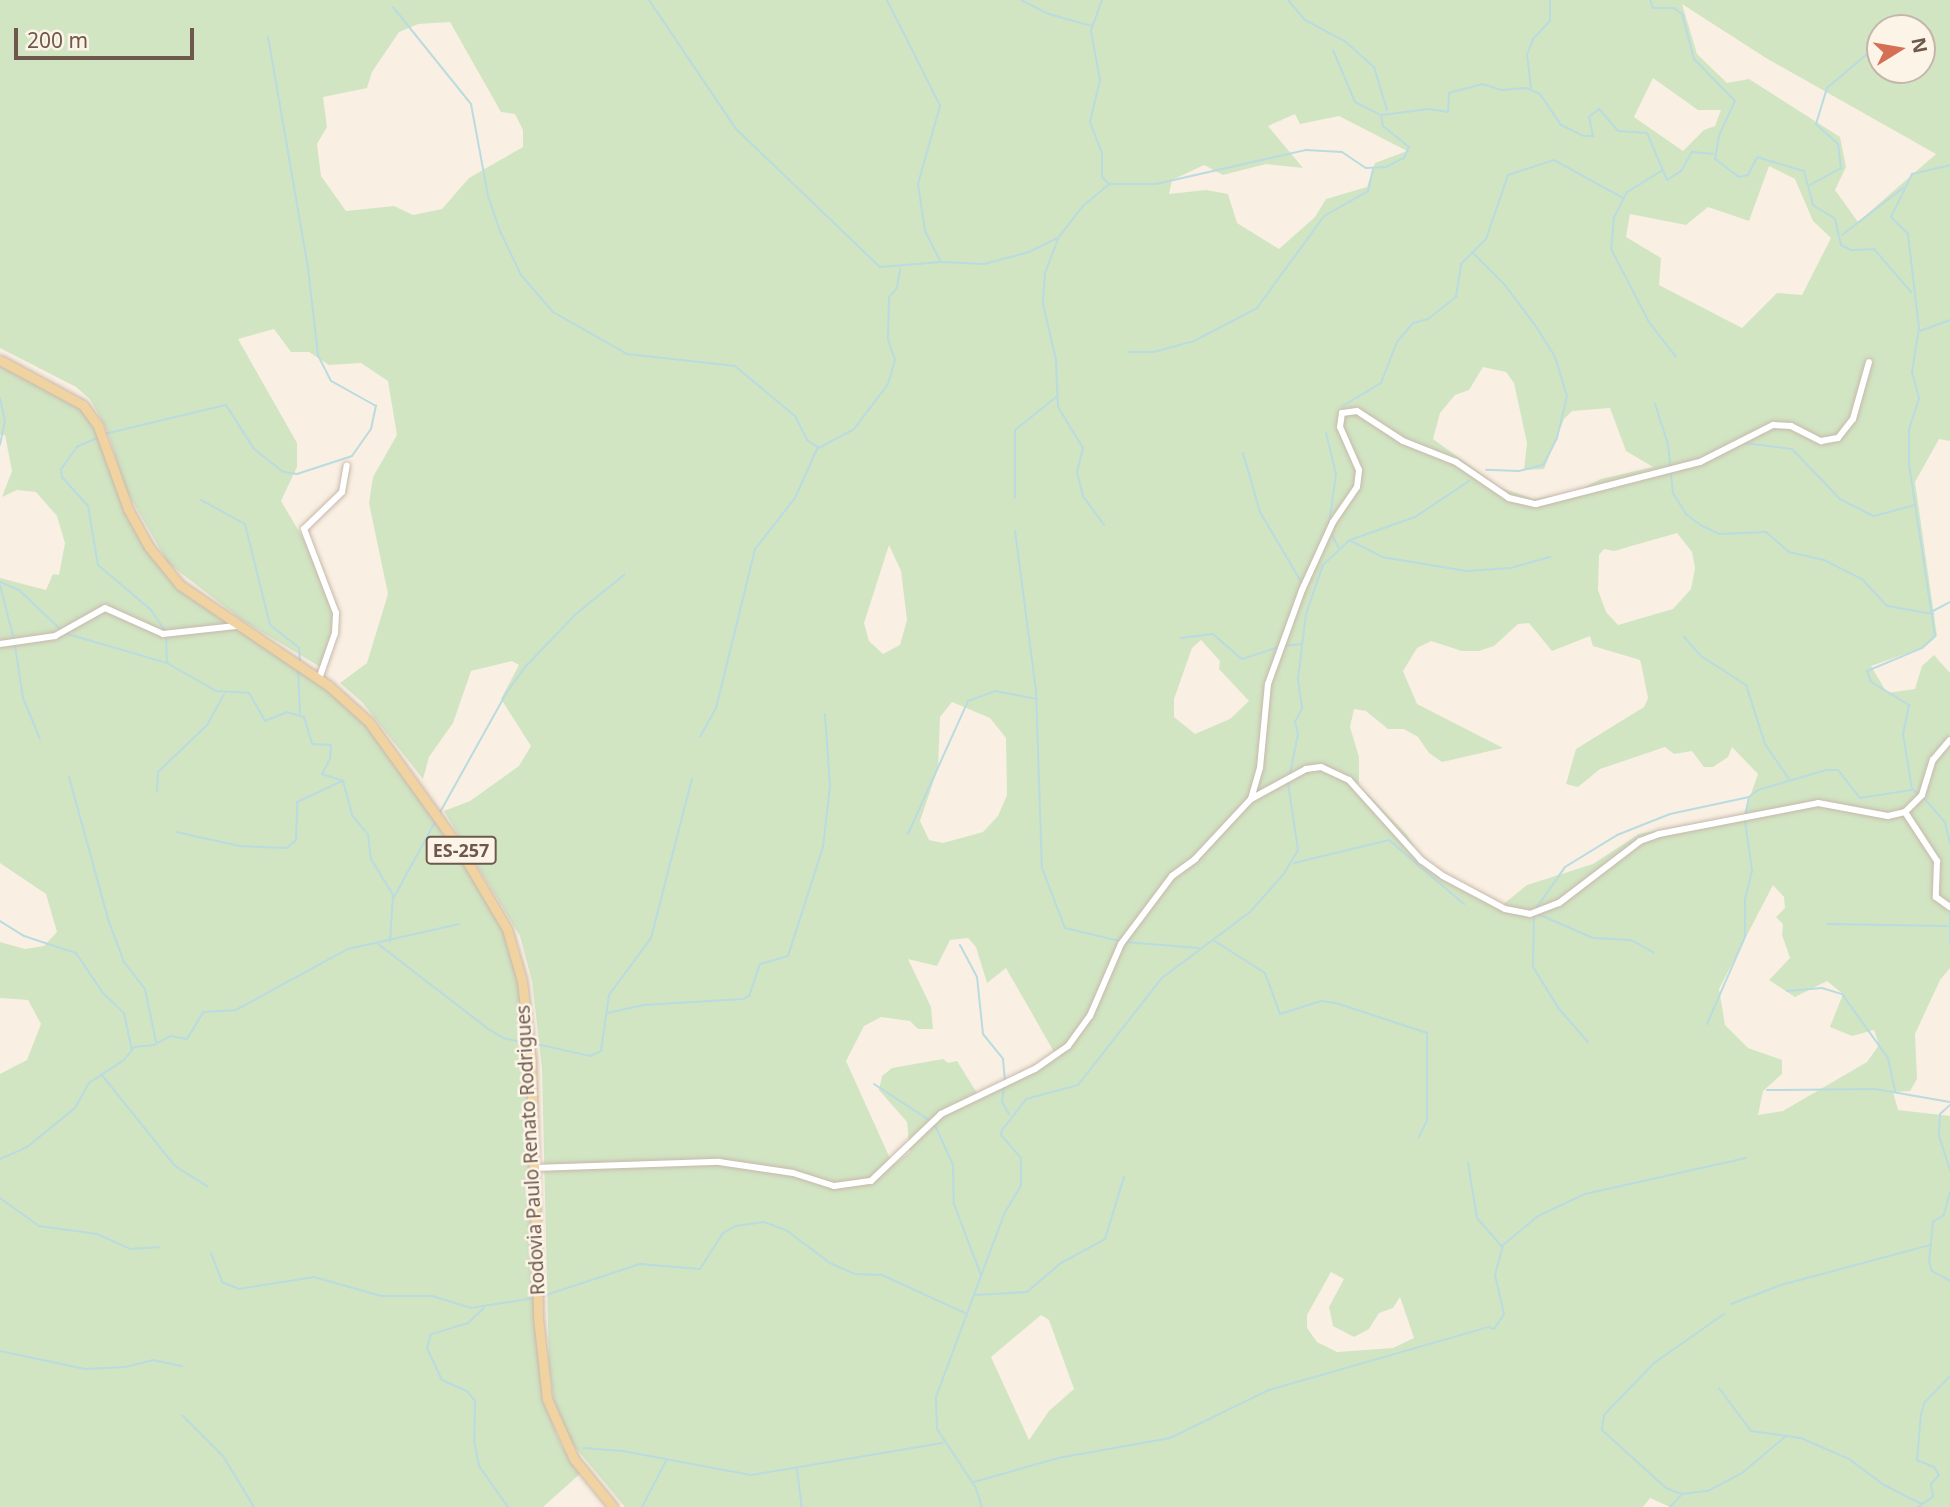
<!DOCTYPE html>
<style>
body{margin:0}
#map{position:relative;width:1950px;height:1507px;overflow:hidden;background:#f9f0e3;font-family:"Noto Sans",sans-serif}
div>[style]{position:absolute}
.green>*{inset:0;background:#d1e5c3}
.stream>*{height:2px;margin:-1px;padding:0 1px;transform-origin:1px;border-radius:1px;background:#badbe0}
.roads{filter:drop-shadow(0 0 2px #c8b8ab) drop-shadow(0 0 2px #c8b8ab)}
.street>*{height:6px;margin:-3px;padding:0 3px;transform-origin:3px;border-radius:3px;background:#fff}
.primary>*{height:9px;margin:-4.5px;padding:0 4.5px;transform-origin:4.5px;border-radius:4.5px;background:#f1d3a2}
span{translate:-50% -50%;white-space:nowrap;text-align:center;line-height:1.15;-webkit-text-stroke:5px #fdf4e8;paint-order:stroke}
.shield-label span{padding:2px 5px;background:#fdf4e8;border:2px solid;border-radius:5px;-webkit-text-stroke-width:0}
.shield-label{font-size:18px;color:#6e584c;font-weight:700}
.street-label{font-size:19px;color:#6e584c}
.north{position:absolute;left:1866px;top:14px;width:70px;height:70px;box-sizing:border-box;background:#fdf4e8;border:2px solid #c4b6aa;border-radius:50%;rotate:79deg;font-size:19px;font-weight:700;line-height:28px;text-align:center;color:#6e584c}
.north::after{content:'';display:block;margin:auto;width:24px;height:32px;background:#d67055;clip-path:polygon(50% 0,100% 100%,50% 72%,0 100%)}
.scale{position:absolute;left:14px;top:28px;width:180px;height:32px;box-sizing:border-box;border:4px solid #6e584c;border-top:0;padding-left:9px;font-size:21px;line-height:24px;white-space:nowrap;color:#6e584c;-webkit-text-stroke:5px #fdf4e8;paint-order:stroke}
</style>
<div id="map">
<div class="green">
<div style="clip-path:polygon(evenodd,0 0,1950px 0,1950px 441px,1939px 439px,1915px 482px,1937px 636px,1925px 647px,1871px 666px,1887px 693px,1915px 689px,1922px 666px,1934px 655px,1950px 673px,1950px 968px,1940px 980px,1915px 1034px,1917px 1079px,1910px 1091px,1893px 1092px,1898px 1110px,1950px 1116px,1950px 1507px,1670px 1507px,1650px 1498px,1643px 1507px,625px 1507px,570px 1441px,554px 1401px,549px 1366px,542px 1068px,532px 981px,520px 936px,444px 811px,470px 801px,519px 766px,531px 746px,501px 699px,519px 665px,512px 661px,471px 671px,453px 723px,429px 757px,423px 779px,362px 702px,340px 683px,367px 663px,388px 594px,369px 503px,373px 477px,397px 435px,388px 381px,361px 363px,329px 365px,309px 352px,291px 352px,274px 329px,238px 339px,297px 443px,297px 467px,281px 501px,313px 555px,337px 618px,322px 668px,242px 620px,168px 563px,126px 490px,108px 432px,90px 399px,76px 387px,0 348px,0 0,1682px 4px,1766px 58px,1936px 154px,1858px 222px,1835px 190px,1846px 167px,1840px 137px,1749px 79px,1727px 83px,1697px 54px,1682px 4px,0 0,450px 22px,501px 112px,515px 114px,523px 130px,523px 147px,469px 178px,442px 209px,413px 215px,394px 206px,346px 211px,321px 176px,317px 144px,327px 127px,323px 97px,367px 88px,372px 72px,399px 32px,418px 24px,450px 22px,0 0,1880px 28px,1922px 28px,1922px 70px,1880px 70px,1880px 28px,0 0,1653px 78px,1698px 110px,1721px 110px,1715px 126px,1704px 130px,1683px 151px,1634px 117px,1653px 78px,0 0,1295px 114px,1300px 124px,1339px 116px,1407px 151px,1375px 163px,1367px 187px,1326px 199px,1315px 217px,1279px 249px,1237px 223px,1228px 194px,1206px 190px,1169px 194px,1172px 180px,1204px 165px,1223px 175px,1266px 164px,1303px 168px,1268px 126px,1295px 114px,0 0,1769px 166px,1795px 179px,1813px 221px,1831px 238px,1802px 295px,1777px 293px,1742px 328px,1659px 285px,1661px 258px,1626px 237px,1630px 214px,1686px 225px,1708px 207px,1749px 221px,1769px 166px,0 0,1483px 367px,1506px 372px,1514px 383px,1527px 443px,1524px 470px,1544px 469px,1564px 419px,1572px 411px,1610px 408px,1626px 451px,1653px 467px,1601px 479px,1575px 492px,1534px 499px,1501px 488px,1433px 439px,1440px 413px,1455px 395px,1469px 390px,1483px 367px,0 0,1677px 533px,1692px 552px,1695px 568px,1691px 589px,1673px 609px,1618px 625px,1606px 612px,1598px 590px,1599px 555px,1604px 549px,1614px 551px,1677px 533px,0 0,889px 545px,901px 571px,907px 620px,900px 645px,883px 654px,869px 641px,864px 623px,889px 545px,0 0,1529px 623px,1552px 651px,1590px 636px,1593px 646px,1640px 660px,1642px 668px,1648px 698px,1644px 707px,1576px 749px,1566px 784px,1578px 787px,1600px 769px,1665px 747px,1674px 754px,1692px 751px,1704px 767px,1713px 767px,1728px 757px,1732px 747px,1758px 774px,1744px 814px,1639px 834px,1593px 864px,1527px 885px,1500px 907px,1421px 859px,1407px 835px,1359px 785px,1359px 757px,1350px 727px,1354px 709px,1366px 711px,1388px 729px,1404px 729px,1418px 737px,1429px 753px,1442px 762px,1503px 748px,1417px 704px,1403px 671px,1417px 648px,1431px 641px,1462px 651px,1479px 651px,1494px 646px,1518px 624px,1529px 623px,0 0,1201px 640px,1220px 661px,1219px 669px,1249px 701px,1230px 719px,1195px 734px,1174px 717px,1174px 699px,1192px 648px,1201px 640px,0 0,952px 702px,990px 718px,1006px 738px,1007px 795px,998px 816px,983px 832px,943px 843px,929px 840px,920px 821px,938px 768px,940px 717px,952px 702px,0 0,1773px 885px,1784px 897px,1785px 908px,1776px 917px,1783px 924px,1782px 935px,1790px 958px,1769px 980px,1795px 997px,1827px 981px,1843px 994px,1830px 1027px,1852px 1036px,1874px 1030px,1879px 1045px,1867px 1062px,1783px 1111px,1758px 1115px,1763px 1091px,1782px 1074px,1782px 1060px,1748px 1048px,1725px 1025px,1719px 989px,1773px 885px,0 0,968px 938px,976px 947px,987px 983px,1006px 968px,1054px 1052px,1024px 1075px,977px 1093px,957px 1061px,948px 1063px,943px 1059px,892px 1068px,882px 1076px,879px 1090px,907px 1122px,910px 1152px,893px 1165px,846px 1061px,864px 1026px,881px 1017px,910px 1021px,918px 1029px,933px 1029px,931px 1007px,908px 959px,937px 966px,950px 940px,968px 938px,0 0,1331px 1272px,1344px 1279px,1329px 1307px,1333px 1326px,1354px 1337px,1369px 1329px,1379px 1313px,1393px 1308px,1400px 1297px,1414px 1338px,1393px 1348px,1337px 1352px,1317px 1342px,1307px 1328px,1307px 1315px,1331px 1272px,0 0,1041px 1315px,1049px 1320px,1074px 1389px,1049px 1411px,1029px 1440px,991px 1357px,1041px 1315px)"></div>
<div style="clip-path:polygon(0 359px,90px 415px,119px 493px,159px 564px,237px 628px,355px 709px,418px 789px,511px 940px,532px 1068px,545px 1404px,561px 1445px,582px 1472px,543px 1507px,0 1507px,0 1074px,27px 1060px,41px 1024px,28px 1000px,0 998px,0 942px,25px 949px,44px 946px,57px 932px,46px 894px,0 863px,0 578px,46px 590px,53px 574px,59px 575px,65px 543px,57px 516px,36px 492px,17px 490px,2px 497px,12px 471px,5px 435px,0 435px)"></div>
</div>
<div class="stream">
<div style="left:649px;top:0;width:156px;rotate:56deg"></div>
<div style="left:736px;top:129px;width:199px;rotate:43.8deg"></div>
<div style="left:880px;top:267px;width:61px;rotate:-4.7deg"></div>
<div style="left:941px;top:262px;width:43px;rotate:2.7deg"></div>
<div style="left:984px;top:264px;width:47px;rotate:-14.9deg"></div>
<div style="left:1029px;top:252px;width:32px;rotate:-26deg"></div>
<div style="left:1058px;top:238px;width:41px;rotate:-52deg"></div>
<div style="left:1083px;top:206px;width:34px;rotate:-40deg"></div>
<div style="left:887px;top:0;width:119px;rotate:63.4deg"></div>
<div style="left:940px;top:106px;width:81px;rotate:105.8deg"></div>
<div style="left:918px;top:184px;width:48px;rotate:81.5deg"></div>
<div style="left:925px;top:231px;width:34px;rotate:63deg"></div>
<div style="left:1021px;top:0;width:31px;rotate:27deg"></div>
<div style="left:1049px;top:14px;width:45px;rotate:15.6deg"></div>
<div style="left:1102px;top:0;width:33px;rotate:110deg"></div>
<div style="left:1091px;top:31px;width:50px;rotate:79.6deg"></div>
<div style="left:1100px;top:80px;width:43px;rotate:103.4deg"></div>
<div style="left:1090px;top:122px;width:33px;rotate:69deg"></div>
<div style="left:1102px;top:153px;width:24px;rotate:90deg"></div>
<div style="left:1102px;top:177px;width:10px;rotate:45deg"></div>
<div style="left:1109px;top:184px;width:47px"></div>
<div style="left:1156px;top:184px;width:154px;rotate:-12.8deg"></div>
<div style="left:1306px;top:150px;width:36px;rotate:3deg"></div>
<div style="left:1342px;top:152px;width:29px;rotate:34deg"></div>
<div style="left:1366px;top:168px;width:20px;rotate:-3deg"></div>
<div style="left:1386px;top:167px;width:20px;rotate:-27deg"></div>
<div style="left:1404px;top:158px;width:12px;rotate:-66deg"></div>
<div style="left:1409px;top:147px;width:33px;rotate:-141deg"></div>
<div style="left:1383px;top:126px;width:11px;rotate:-100deg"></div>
<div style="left:1288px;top:0;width:26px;rotate:50deg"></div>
<div style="left:1305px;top:20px;width:47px;rotate:28.2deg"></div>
<div style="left:1346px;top:42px;width:38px;rotate:42deg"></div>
<div style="left:1374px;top:67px;width:45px;rotate:73.2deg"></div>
<div style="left:1650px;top:0;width:9px;rotate:69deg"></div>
<div style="left:1653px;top:8px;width:21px"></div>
<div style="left:1674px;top:8px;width:10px;rotate:37deg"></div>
<div style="left:1682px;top:14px;width:47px;rotate:75.1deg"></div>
<div style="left:1694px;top:59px;width:59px;rotate:45.7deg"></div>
<div style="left:1735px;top:101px;width:38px;rotate:115deg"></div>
<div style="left:1719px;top:135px;width:24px;rotate:99deg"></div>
<div style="left:1715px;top:159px;width:30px;rotate:37deg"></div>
<div style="left:1739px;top:177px;width:9px;rotate:-13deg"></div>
<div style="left:1748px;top:175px;width:20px;rotate:-63deg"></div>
<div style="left:1757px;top:157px;width:49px;rotate:16.6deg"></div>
<div style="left:1804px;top:171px;width:35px;rotate:75deg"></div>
<div style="left:1813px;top:205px;width:26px;rotate:32deg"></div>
<div style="left:1835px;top:219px;width:27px;rotate:77deg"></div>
<div style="left:1841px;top:245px;width:11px;rotate:27deg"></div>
<div style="left:1851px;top:250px;width:23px;rotate:-2deg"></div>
<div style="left:1874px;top:249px;width:57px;rotate:49.3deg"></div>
<div style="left:393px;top:7px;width:124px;rotate:51.2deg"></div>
<div style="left:471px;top:104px;width:94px;rotate:79.5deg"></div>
<div style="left:488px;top:196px;width:37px;rotate:71deg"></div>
<div style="left:500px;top:231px;width:49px;rotate:64.5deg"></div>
<div style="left:521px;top:275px;width:49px;rotate:49.1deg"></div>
<div style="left:553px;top:312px;width:85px;rotate:29.6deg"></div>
<div style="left:627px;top:354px;width:109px;rotate:6.3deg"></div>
<div style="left:735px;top:366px;width:78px;rotate:39.8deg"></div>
<div style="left:795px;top:416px;width:27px;rotate:63deg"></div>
<div style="left:807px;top:440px;width:14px;rotate:34deg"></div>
<div style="left:1333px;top:50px;width:56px;rotate:67.1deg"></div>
<div style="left:1355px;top:102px;width:29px;rotate:27deg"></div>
<div style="left:1531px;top:88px;width:33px;rotate:-97deg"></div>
<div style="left:1527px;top:55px;width:17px;rotate:-69deg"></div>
<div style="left:1533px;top:39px;width:25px;rotate:-47deg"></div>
<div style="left:1550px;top:21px;width:21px;rotate:-90deg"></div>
<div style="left:1382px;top:115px;width:47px;rotate:-7.3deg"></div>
<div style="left:1429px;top:109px;width:19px;rotate:9deg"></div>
<div style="left:1448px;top:112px;width:19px;rotate:-87deg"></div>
<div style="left:1449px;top:93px;width:34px;rotate:-15deg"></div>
<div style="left:1482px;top:84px;width:21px;rotate:17deg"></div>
<div style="left:1502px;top:90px;width:24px;rotate:-5deg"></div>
<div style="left:1526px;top:88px;width:15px;rotate:23deg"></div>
<div style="left:1540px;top:94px;width:37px;rotate:56deg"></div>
<div style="left:1561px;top:125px;width:25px;rotate:26deg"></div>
<div style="left:1584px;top:136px;width:9px"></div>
<div style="left:1593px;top:136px;width:19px;rotate:-102deg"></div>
<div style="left:1589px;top:117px;width:13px;rotate:-39deg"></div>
<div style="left:1599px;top:109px;width:29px;rotate:49deg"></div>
<div style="left:1618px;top:131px;width:29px;rotate:4deg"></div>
<div style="left:1647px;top:133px;width:51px;rotate:66.9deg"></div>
<div style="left:1667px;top:180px;width:17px;rotate:-33deg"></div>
<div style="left:1681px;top:171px;width:22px;rotate:-60deg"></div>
<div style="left:1692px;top:152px;width:21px;rotate:5deg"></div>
<div style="left:1661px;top:171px;width:40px;rotate:148deg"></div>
<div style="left:1627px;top:192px;width:28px;rotate:117deg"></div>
<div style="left:1614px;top:217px;width:32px;rotate:95deg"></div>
<div style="left:1611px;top:249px;width:82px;rotate:62.5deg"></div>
<div style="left:1649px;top:322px;width:44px;rotate:52.4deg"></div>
<div style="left:1810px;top:185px;width:35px;rotate:-29deg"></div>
<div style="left:1841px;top:168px;width:24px;rotate:-97deg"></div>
<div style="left:1838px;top:144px;width:30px;rotate:-138deg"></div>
<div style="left:1816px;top:124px;width:38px;rotate:-73deg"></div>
<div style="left:1827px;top:88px;width:70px;rotate:-40.3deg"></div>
<div style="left:1842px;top:235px;width:77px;rotate:-37.6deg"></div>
<div style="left:1058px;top:239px;width:36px;rotate:111deg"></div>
<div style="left:1045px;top:273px;width:31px;rotate:94deg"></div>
<div style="left:1043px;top:304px;width:57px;rotate:76.9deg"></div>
<div style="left:1056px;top:360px;width:47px;rotate:87.6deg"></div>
<div style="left:1058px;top:407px;width:48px;rotate:58.6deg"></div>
<div style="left:1083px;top:448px;width:25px;rotate:104deg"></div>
<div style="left:1077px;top:472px;width:25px;rotate:76deg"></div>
<div style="left:1083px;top:496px;width:36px;rotate:54deg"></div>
<div style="left:1472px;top:252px;width:47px;rotate:45deg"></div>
<div style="left:1505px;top:285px;width:54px;rotate:53.3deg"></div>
<div style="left:1537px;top:328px;width:34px;rotate:58deg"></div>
<div style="left:1555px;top:357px;width:41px;rotate:72.9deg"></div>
<div style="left:1567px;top:396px;width:43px;rotate:103.4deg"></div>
<div style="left:1557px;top:438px;width:30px;rotate:117deg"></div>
<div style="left:1543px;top:465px;width:25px;rotate:166deg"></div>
<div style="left:1519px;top:471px;width:33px;rotate:-178deg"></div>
<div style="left:1920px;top:331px;width:32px;rotate:-20deg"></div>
<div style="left:1128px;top:352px;width:26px"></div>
<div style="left:1154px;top:352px;width:41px;rotate:-15.4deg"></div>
<div style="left:1194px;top:341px;width:71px;rotate:-27.6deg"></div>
<div style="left:1257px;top:308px;width:114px;rotate:-53.9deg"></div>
<div style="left:1324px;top:216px;width:51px;rotate:-29.6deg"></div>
<div style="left:1368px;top:191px;width:22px;rotate:-77deg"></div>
<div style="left:0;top:398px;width:24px;rotate:78deg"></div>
<div style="left:5px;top:421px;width:24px;rotate:102deg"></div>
<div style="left:1655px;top:404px;width:42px;rotate:72deg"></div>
<div style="left:1668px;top:444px;width:49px;rotate:84.2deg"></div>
<div style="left:1673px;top:493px;width:25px;rotate:58deg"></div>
<div style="left:1686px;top:514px;width:20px;rotate:37deg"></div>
<div style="left:1702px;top:526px;width:20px;rotate:24deg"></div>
<div style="left:1720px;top:534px;width:46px;rotate:-2.5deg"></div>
<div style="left:1766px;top:532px;width:30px;rotate:41deg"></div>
<div style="left:1789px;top:552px;width:36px;rotate:13deg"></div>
<div style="left:1824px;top:560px;width:42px;rotate:26.6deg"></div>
<div style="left:1862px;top:579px;width:37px;rotate:47deg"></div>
<div style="left:1887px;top:606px;width:47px;rotate:9.9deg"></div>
<div style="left:1344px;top:405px;width:43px;rotate:-30.7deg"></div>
<div style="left:1381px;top:383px;width:44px;rotate:-68.7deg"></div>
<div style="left:1397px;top:342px;width:25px;rotate:-50deg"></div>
<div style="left:1413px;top:323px;width:16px;rotate:-15deg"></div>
<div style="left:1428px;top:319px;width:36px;rotate:-38deg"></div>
<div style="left:1456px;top:297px;width:33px;rotate:-81deg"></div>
<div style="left:1461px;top:264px;width:35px;rotate:-45deg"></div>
<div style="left:1486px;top:239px;width:68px;rotate:-71deg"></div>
<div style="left:1508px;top:175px;width:48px;rotate:-18.1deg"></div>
<div style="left:1554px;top:160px;width:79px;rotate:28.8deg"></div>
<div style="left:1326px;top:433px;width:42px;rotate:76.3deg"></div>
<div style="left:1336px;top:474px;width:50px;rotate:98deg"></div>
<div style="left:104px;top:434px;width:125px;rotate:-13.4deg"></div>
<div style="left:226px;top:405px;width:52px;rotate:57.5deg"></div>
<div style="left:254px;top:449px;width:37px;rotate:38deg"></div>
<div style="left:283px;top:472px;width:14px;rotate:8deg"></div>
<div style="left:297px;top:474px;width:58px;rotate:-18.1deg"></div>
<div style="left:352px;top:456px;width:33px;rotate:-55deg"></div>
<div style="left:371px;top:429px;width:24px;rotate:-78deg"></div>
<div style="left:376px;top:406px;width:51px;rotate:-150.9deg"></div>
<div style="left:331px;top:381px;width:29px;rotate:-117deg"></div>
<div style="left:318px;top:355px;width:88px;rotate:-96.6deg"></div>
<div style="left:308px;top:268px;width:235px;rotate:-99.8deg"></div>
<div style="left:99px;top:437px;width:24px;rotate:156deg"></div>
<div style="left:77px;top:447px;width:27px;rotate:126deg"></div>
<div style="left:61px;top:469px;width:8px;rotate:83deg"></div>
<div style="left:62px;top:477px;width:39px;rotate:48deg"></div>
<div style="left:88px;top:506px;width:60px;rotate:80.4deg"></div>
<div style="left:98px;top:565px;width:70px;rotate:40.3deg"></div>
<div style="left:151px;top:610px;width:25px;rotate:56deg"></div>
<div style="left:1744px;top:443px;width:48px;rotate:7.1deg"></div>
<div style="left:1792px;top:449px;width:69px;rotate:46.2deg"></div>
<div style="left:1840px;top:499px;width:38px;rotate:27deg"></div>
<div style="left:1874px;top:516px;width:42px;rotate:-15deg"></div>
<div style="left:1243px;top:453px;width:61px;rotate:73.9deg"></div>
<div style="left:1260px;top:512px;width:85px;rotate:59.5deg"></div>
<div style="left:1015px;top:498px;width:68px;rotate:-90deg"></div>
<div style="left:1015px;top:430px;width:53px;rotate:-38.8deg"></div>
<div style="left:201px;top:500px;width:50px;rotate:28.6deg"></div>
<div style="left:245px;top:524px;width:104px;rotate:76.1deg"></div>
<div style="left:270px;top:625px;width:37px;rotate:38deg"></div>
<div style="left:299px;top:648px;width:13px;rotate:86deg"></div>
<div style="left:1015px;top:531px;width:160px;rotate:82.5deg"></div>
<div style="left:1036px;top:690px;width:178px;rotate:88.1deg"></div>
<div style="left:1042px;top:868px;width:64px;rotate:69deg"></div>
<div style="left:1065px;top:928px;width:56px;rotate:13.5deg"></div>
<div style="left:1331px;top:533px;width:16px;rotate:63deg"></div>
<div style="left:1351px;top:541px;width:35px;rotate:27deg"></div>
<div style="left:1382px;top:557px;width:86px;rotate:9.4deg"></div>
<div style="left:1467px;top:571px;width:44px;rotate:-3.9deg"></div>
<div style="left:1511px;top:568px;width:41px;rotate:-15.8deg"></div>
<div style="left:0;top:582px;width:21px;rotate:23deg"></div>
<div style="left:19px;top:590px;width:57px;rotate:43.6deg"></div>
<div style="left:0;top:585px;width:57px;rotate:75.7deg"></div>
<div style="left:1933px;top:611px;width:19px;rotate:-28deg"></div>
<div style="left:64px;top:633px;width:107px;rotate:16.2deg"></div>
<div style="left:167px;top:663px;width:56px;rotate:29.7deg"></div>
<div style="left:216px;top:691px;width:33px;rotate:3deg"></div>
<div style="left:249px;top:693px;width:32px;rotate:60deg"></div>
<div style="left:265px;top:721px;width:24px;rotate:-22deg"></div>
<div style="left:287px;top:712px;width:18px;rotate:16deg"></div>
<div style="left:304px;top:717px;width:28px;rotate:73deg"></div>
<div style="left:312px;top:744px;width:19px;rotate:3deg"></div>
<div style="left:331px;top:745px;width:14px;rotate:94deg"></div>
<div style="left:330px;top:759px;width:17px;rotate:118deg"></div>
<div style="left:322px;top:774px;width:22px;rotate:18deg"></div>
<div style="left:343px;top:781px;width:35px;rotate:75deg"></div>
<div style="left:352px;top:815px;width:26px;rotate:51deg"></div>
<div style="left:368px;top:835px;width:24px;rotate:83deg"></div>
<div style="left:371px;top:859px;width:42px;rotate:58.6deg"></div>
<div style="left:393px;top:895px;width:47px;rotate:93.7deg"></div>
<div style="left:166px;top:636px;width:27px;rotate:88deg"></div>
<div style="left:1684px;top:637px;width:25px;rotate:48deg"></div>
<div style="left:1701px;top:656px;width:54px;rotate:32.8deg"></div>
<div style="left:1746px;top:685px;width:62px;rotate:72.1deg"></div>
<div style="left:1765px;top:744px;width:42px;rotate:55.6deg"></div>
<div style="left:1181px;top:638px;width:32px;rotate:-7deg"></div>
<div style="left:1213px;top:634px;width:38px;rotate:41deg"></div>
<div style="left:1242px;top:659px;width:38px;rotate:-18deg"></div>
<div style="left:15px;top:646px;width:53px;rotate:81.3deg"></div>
<div style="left:23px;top:698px;width:44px;rotate:67.5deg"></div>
<div style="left:1283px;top:646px;width:19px;rotate:-6deg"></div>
<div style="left:298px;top:670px;width:43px;rotate:87.3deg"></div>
<div style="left:700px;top:737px;width:33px;rotate:-61deg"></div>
<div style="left:716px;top:708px;width:164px;rotate:-76.2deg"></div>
<div style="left:755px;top:549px;width:65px;rotate:-51.9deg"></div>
<div style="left:795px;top:498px;width:54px;rotate:-65.8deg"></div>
<div style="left:817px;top:449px;width:42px;rotate:-28.4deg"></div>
<div style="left:854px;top:429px;width:56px;rotate:-52.9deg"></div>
<div style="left:888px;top:384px;width:25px;rotate:-74deg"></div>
<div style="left:895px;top:360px;width:21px;rotate:-109deg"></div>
<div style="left:888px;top:340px;width:43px;rotate:-88.7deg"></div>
<div style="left:889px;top:297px;width:12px;rotate:-48deg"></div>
<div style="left:897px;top:288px;width:19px;rotate:-81deg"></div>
<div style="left:1290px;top:774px;width:41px;rotate:-78.7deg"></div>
<div style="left:1298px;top:734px;width:12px;rotate:-104deg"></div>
<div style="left:1295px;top:722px;width:16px;rotate:-63deg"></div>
<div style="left:1302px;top:708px;width:30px;rotate:-98deg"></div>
<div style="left:1298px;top:678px;width:64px;rotate:-82.9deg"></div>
<div style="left:1306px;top:614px;width:52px;rotate:-70.9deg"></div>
<div style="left:1323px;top:565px;width:37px;rotate:-43deg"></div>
<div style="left:1350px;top:540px;width:69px;rotate:-19.5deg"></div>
<div style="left:1415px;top:517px;width:65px;rotate:-33.7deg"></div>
<div style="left:69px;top:777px;width:150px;rotate:74.6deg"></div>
<div style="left:109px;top:922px;width:43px;rotate:69.4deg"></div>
<div style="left:124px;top:962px;width:34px;rotate:52deg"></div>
<div style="left:145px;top:989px;width:54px;rotate:78.3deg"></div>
<div style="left:157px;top:792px;width:20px;rotate:-87deg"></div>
<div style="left:158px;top:772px;width:68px;rotate:-43.8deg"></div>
<div style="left:207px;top:725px;width:35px;rotate:-61deg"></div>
<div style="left:1918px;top:794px;width:8px;rotate:-140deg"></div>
<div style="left:1912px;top:789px;width:56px;rotate:-99.3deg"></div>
<div style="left:1903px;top:734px;width:30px;rotate:-78deg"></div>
<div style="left:1909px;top:705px;width:44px;rotate:-148.8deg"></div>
<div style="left:1871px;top:682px;width:12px;rotate:-110deg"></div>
<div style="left:1867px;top:671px;width:60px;rotate:-22.7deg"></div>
<div style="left:1922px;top:648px;width:18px;rotate:-43deg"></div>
<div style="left:1935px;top:636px;width:174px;rotate:-98.6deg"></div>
<div style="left:1909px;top:464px;width:35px;rotate:-90deg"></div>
<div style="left:1909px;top:429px;width:33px;rotate:-72deg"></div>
<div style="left:1919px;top:398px;width:27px;rotate:-105deg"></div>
<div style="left:1912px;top:372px;width:45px;rotate:-81deg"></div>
<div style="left:1919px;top:328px;width:95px;rotate:-96.7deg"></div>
<div style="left:1908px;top:234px;width:24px;rotate:-135deg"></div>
<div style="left:1891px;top:217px;width:48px;rotate:-64deg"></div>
<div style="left:1912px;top:174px;width:39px;rotate:-13deg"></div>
<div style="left:1923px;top:797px;width:33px;rotate:49deg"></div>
<div style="left:1945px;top:822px;width:22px;rotate:77deg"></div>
<div style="left:439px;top:814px;width:140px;rotate:-60.9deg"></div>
<div style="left:507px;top:692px;width:31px;rotate:-54deg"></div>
<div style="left:525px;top:667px;width:74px;rotate:-46.1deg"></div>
<div style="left:576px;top:614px;width:63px;rotate:-39.2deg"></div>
<div style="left:1745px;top:816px;width:19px;rotate:-78deg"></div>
<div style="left:176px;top:832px;width:65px;rotate:12.5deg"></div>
<div style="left:239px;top:846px;width:48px;rotate:2.4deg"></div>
<div style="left:287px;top:848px;width:12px;rotate:-42deg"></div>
<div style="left:296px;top:840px;width:38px;rotate:-88deg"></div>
<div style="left:297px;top:802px;width:50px;rotate:-25deg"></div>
<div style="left:908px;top:834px;width:146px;rotate:-65.7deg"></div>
<div style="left:968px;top:701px;width:29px;rotate:-20deg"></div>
<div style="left:995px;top:691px;width:43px;rotate:10.8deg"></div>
<div style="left:1294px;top:863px;width:98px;rotate:-13.6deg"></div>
<div style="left:1389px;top:840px;width:99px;rotate:40.5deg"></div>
<div style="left:394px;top:897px;width:85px;rotate:-61.3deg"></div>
<div style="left:1535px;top:910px;width:52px;rotate:-55.1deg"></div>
<div style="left:1565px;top:867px;width:61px;rotate:-31.6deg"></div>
<div style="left:1617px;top:835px;width:57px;rotate:-21.6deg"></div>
<div style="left:1670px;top:814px;width:81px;rotate:-12.1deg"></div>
<div style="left:1749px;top:797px;width:11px;rotate:-38deg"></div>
<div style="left:1758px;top:790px;width:71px;rotate:-16.4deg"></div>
<div style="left:1826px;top:770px;width:12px"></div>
<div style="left:1838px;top:770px;width:36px;rotate:52deg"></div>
<div style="left:1860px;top:798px;width:52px;rotate:-8.9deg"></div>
<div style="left:1950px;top:911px;width:32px;rotate:90deg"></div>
<div style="left:1538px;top:914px;width:60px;rotate:23.6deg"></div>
<div style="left:1593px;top:938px;width:38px;rotate:3deg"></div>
<div style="left:1631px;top:940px;width:26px;rotate:29deg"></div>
<div style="left:1534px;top:915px;width:52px;rotate:91.1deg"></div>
<div style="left:1533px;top:967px;width:49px;rotate:58.2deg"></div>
<div style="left:1559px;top:1009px;width:44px;rotate:48.7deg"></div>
<div style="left:0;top:921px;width:28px;rotate:32deg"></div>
<div style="left:24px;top:936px;width:55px;rotate:18.1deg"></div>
<div style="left:76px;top:953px;width:48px;rotate:56deg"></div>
<div style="left:103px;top:993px;width:29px;rotate:44deg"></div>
<div style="left:124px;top:1013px;width:38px;rotate:78deg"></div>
<div style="left:1827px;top:924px;width:120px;rotate:1deg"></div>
<div style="left:1213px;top:940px;width:62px;rotate:32.4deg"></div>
<div style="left:1265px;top:973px;width:44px;rotate:69.9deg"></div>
<div style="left:1280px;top:1014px;width:43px;rotate:-17.6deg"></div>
<div style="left:1321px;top:1001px;width:15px;rotate:8deg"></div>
<div style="left:1336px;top:1003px;width:96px;rotate:18.2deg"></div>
<div style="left:1427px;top:1033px;width:87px;rotate:90deg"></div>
<div style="left:1427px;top:1120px;width:19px;rotate:115deg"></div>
<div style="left:1125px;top:942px;width:74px;rotate:4.6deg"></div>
<div style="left:378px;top:944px;width:138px;rotate:37.6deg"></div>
<div style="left:487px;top:1028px;width:19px;rotate:32deg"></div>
<div style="left:503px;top:1038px;width:25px;rotate:12deg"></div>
<div style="left:960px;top:945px;width:36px;rotate:62deg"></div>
<div style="left:977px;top:977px;width:57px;rotate:84deg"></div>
<div style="left:983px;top:1034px;width:32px;rotate:51deg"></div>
<div style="left:1003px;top:1059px;width:23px;rotate:85deg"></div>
<div style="left:1787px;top:991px;width:35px;rotate:-5deg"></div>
<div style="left:1822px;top:988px;width:21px;rotate:17deg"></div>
<div style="left:1842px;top:994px;width:79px;rotate:54.3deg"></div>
<div style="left:1888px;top:1058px;width:34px;rotate:78deg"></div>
<div style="left:607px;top:1013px;width:38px;rotate:-12deg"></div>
<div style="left:644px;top:1005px;width:99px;rotate:-3.5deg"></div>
<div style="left:743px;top:999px;width:7px;rotate:-27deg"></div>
<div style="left:749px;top:996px;width:34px;rotate:-71deg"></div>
<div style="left:760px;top:964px;width:29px;rotate:-16deg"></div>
<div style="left:788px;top:956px;width:114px;rotate:-72.2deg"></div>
<div style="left:823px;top:847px;width:61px;rotate:-83.5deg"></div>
<div style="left:830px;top:786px;width:72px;rotate:-94deg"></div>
<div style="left:1707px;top:1024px;width:95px;rotate:-66.4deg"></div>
<div style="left:1745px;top:937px;width:38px;rotate:-90deg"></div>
<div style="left:1745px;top:899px;width:30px;rotate:-76deg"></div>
<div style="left:1752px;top:870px;width:49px;rotate:-98.1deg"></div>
<div style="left:532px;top:1043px;width:59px;rotate:12.6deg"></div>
<div style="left:590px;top:1056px;width:12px;rotate:-24deg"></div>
<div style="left:601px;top:1051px;width:57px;rotate:-81.9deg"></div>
<div style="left:609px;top:995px;width:71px;rotate:-53.6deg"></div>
<div style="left:651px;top:938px;width:165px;rotate:-75.6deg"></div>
<div style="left:101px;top:1074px;width:118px;rotate:51.2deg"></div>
<div style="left:175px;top:1166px;width:38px;rotate:32deg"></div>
<div style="left:874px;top:1084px;width:66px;rotate:33.2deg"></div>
<div style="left:1004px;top:1087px;width:15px;rotate:98deg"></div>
<div style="left:1002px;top:1102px;width:14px;rotate:60deg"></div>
<div style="left:1767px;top:1090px;width:108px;rotate:-0.5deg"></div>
<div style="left:1875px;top:1089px;width:76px;rotate:9.8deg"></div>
<div style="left:1950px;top:1105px;width:13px;rotate:138deg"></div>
<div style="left:1940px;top:1114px;width:22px;rotate:93deg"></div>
<div style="left:1939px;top:1136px;width:36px;rotate:72deg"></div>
<div style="left:934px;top:1123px;width:46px;rotate:65.7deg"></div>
<div style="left:953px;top:1165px;width:39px;rotate:89deg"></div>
<div style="left:954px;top:1204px;width:76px;rotate:69.2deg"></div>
<div style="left:0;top:1159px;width:30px;rotate:-24deg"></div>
<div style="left:27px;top:1147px;width:62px;rotate:-39.1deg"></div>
<div style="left:75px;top:1108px;width:29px;rotate:-61deg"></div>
<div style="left:89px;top:1083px;width:42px;rotate:-33.3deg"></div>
<div style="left:124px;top:1060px;width:16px;rotate:-52deg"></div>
<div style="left:134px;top:1047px;width:20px;rotate:-6deg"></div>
<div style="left:154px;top:1045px;width:18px;rotate:-29deg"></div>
<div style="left:170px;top:1036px;width:17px;rotate:10deg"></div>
<div style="left:187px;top:1039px;width:31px;rotate:-59deg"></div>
<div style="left:203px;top:1012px;width:33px;rotate:-3deg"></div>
<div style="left:236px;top:1010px;width:128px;rotate:-28.6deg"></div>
<div style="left:348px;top:949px;width:114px;rotate:-12.7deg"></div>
<div style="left:1468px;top:1163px;width:56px;rotate:80.7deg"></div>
<div style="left:1477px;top:1218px;width:38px;rotate:49deg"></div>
<div style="left:1950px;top:1192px;width:24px;rotate:105deg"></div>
<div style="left:1944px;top:1215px;width:13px;rotate:148deg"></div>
<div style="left:1933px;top:1222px;width:40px;rotate:95.7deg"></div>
<div style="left:1929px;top:1262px;width:9px;rotate:72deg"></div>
<div style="left:1932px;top:1271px;width:21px;rotate:29deg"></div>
<div style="left:0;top:1198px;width:48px;rotate:35.7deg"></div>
<div style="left:39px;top:1226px;width:59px;rotate:7.9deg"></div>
<div style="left:97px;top:1234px;width:37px;rotate:24deg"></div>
<div style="left:131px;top:1249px;width:28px;rotate:-4deg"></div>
<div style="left:211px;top:1253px;width:31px;rotate:69deg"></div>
<div style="left:222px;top:1282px;width:18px;rotate:22deg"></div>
<div style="left:239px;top:1289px;width:76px;rotate:-9.1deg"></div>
<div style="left:314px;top:1277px;width:70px;rotate:15.8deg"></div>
<div style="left:381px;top:1296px;width:51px"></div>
<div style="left:432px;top:1296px;width:41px;rotate:17.1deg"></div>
<div style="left:471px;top:1308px;width:64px;rotate:-9deg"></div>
<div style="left:976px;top:1295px;width:51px;rotate:-3.4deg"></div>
<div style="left:1027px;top:1292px;width:45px;rotate:-40.5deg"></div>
<div style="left:1061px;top:1263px;width:50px;rotate:-28.6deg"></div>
<div style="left:1105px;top:1239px;width:65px;rotate:-73deg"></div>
<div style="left:540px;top:1297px;width:105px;rotate:-18.3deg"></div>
<div style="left:640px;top:1264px;width:60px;rotate:4.8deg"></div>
<div style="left:700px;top:1269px;width:43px;rotate:-57.4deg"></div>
<div style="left:723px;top:1233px;width:14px;rotate:-30deg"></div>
<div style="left:735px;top:1226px;width:29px;rotate:-8deg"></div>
<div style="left:764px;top:1222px;width:23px;rotate:20deg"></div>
<div style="left:786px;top:1230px;width:55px;rotate:36.9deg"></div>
<div style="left:830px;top:1263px;width:27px;rotate:24deg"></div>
<div style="left:855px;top:1274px;width:27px;rotate:2deg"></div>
<div style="left:882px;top:1275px;width:91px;rotate:24.6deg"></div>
<div style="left:1731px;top:1304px;width:53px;rotate:-20.8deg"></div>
<div style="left:1781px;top:1285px;width:154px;rotate:-15deg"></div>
<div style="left:484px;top:1308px;width:22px;rotate:137deg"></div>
<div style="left:468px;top:1323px;width:39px;rotate:163deg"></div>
<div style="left:431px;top:1334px;width:15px;rotate:106deg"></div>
<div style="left:427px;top:1348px;width:35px;rotate:65deg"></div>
<div style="left:442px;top:1380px;width:27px;rotate:24deg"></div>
<div style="left:467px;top:1391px;width:13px;rotate:51deg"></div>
<div style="left:475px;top:1401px;width:39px;rotate:91deg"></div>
<div style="left:474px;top:1440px;width:26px;rotate:79deg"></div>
<div style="left:479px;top:1466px;width:50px;rotate:54.7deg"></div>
<div style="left:1724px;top:1314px;width:85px;rotate:145deg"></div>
<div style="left:1654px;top:1363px;width:72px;rotate:133.9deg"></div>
<div style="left:1604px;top:1415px;width:15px;rotate:98deg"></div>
<div style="left:1602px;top:1430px;width:86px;rotate:42.2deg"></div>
<div style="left:1666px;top:1488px;width:17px;rotate:21deg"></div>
<div style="left:1682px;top:1494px;width:26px;rotate:-7deg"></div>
<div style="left:1708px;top:1491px;width:38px;rotate:-28deg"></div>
<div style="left:1742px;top:1473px;width:57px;rotate:-40.1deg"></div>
<div style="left:0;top:1351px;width:87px;rotate:12deg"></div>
<div style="left:85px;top:1369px;width:40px;rotate:-2.9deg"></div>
<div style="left:125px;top:1367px;width:29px;rotate:-14deg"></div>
<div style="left:153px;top:1360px;width:30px;rotate:12deg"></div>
<div style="left:1719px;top:1388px;width:54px;rotate:53.3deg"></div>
<div style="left:1751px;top:1431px;width:50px;rotate:8deg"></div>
<div style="left:1801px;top:1438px;width:52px;rotate:23.6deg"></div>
<div style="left:1849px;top:1459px;width:44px;rotate:36.6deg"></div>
<div style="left:1884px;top:1485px;width:42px;rotate:26.6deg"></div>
<div style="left:182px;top:1415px;width:58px;rotate:45deg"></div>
<div style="left:223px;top:1456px;width:60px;rotate:58.7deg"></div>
<div style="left:583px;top:1448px;width:40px;rotate:4.3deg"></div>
<div style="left:623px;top:1451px;width:130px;rotate:10.6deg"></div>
<div style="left:751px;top:1475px;width:194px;rotate:-9.5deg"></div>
<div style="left:797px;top:1469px;width:38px;rotate:83deg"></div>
<div style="left:974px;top:1482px;width:87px;rotate:-15.9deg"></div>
<div style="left:1058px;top:1458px;width:114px;rotate:-10.1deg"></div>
<div style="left:1170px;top:1438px;width:110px;rotate:-25.9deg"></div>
<div style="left:1269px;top:1390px;width:228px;rotate:-16deg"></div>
<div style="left:1488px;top:1327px;width:6px;rotate:18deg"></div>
<div style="left:1494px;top:1329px;width:18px;rotate:-56deg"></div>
<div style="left:1504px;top:1314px;width:40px;rotate:-103deg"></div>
<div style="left:1495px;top:1275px;width:31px;rotate:-75deg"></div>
<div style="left:1503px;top:1245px;width:45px;rotate:-39.6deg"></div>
<div style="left:1538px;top:1216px;width:52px;rotate:-25.1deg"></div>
<div style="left:1585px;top:1194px;width:165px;rotate:-12.6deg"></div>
<div style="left:642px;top:1507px;width:54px;rotate:-62.5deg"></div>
<div style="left:982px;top:1507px;width:20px;rotate:-108deg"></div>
<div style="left:976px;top:1488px;width:71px;rotate:-123.5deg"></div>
<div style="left:937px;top:1429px;width:32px;rotate:-92deg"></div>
<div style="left:936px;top:1397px;width:195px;rotate:-69.6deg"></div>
<div style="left:1004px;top:1214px;width:33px;rotate:-59deg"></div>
<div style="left:1021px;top:1186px;width:28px;rotate:-90deg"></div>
<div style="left:1021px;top:1158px;width:30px;rotate:-131deg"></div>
<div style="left:1001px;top:1135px;width:5px;rotate:-79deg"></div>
<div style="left:1002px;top:1130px;width:39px;rotate:-52deg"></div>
<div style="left:1026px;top:1099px;width:54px;rotate:-15.1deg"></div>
<div style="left:1078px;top:1085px;width:136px;rotate:-51.9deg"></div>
<div style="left:1162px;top:978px;width:110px;rotate:-36.9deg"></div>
<div style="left:1250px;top:912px;width:50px;rotate:-48.3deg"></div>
<div style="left:1283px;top:875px;width:29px;rotate:-59deg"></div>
<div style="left:1298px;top:850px;width:68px;rotate:-98.5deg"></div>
<div style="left:1670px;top:1507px;width:18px;rotate:-47deg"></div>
<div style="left:1918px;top:1507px;width:18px;rotate:-34deg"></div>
<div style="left:1933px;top:1497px;width:13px;rotate:-99deg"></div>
<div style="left:1931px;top:1484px;width:12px;rotate:-48deg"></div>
<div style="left:1939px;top:1475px;width:9px;rotate:-122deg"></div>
<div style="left:1934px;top:1467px;width:18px;rotate:-158deg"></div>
<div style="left:1917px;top:1460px;width:46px;rotate:-85deg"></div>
<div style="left:1921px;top:1414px;width:13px;rotate:-72deg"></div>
<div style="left:1925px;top:1402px;width:36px;rotate:-46deg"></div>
</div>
<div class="roads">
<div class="street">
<div style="left:0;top:644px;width:56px;rotate:-8.3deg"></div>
<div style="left:55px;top:636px;width:57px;rotate:-29.2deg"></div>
<div style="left:105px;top:608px;width:64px;rotate:24.1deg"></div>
<div style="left:163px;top:634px;width:73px;rotate:-6.3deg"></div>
<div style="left:319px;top:679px;width:49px;rotate:-70.8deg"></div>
<div style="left:335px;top:633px;width:20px;rotate:-87deg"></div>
<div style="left:336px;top:613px;width:90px;rotate:-110.9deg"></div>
<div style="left:304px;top:529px;width:53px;rotate:-44.2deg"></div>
<div style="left:342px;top:492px;width:27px;rotate:-80deg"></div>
<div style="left:1251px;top:799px;width:32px;rotate:-74deg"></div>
<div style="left:1260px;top:768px;width:84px;rotate:-84.6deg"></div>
<div style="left:1268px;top:684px;width:100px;rotate:-70.1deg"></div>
<div style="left:1302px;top:590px;width:75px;rotate:-65.5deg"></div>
<div style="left:1333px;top:522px;width:42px;rotate:-55.6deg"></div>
<div style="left:1357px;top:487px;width:17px;rotate:-83deg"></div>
<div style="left:1359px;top:470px;width:47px;rotate:-113.8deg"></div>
<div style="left:1340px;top:427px;width:14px;rotate:-82deg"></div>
<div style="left:1342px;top:413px;width:15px;rotate:-8deg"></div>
<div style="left:1357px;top:411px;width:55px;rotate:33.1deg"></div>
<div style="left:1403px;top:441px;width:57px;rotate:21.6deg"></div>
<div style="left:1456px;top:462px;width:64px;rotate:34.2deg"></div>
<div style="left:1509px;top:498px;width:28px;rotate:13deg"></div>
<div style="left:1536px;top:504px;width:169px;rotate:-14.4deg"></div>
<div style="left:1700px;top:462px;width:82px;rotate:-26.9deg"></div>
<div style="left:1773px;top:425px;width:18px;rotate:3deg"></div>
<div style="left:1791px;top:426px;width:34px;rotate:27deg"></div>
<div style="left:1821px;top:441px;width:17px;rotate:-10deg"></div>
<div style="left:1838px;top:438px;width:24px;rotate:-52deg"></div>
<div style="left:1853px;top:419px;width:59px;rotate:-74.3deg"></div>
<div style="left:1905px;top:812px;width:59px;rotate:56.9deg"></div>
<div style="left:1937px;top:861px;width:36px;rotate:92deg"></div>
<div style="left:1936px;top:897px;width:17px;rotate:36deg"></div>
<div style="left:534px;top:1168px;width:185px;rotate:-1.9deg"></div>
<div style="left:719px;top:1162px;width:75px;rotate:8.5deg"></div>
<div style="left:793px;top:1173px;width:43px;rotate:17.6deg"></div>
<div style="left:834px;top:1186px;width:37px;rotate:-8deg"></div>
<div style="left:871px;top:1181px;width:97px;rotate:-43.7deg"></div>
<div style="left:941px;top:1114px;width:104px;rotate:-25.6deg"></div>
<div style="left:1035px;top:1069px;width:40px;rotate:-34.9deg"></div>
<div style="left:1068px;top:1046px;width:37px;rotate:-54deg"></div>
<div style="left:1090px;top:1016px;width:78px;rotate:-66.7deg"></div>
<div style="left:1121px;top:944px;width:85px;rotate:-53.1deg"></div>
<div style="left:1172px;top:876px;width:29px;rotate:-36deg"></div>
<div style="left:1195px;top:859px;width:82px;rotate:-47deg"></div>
<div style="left:1251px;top:799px;width:63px;rotate:-28.6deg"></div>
<div style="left:1306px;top:769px;width:15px;rotate:-8deg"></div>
<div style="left:1321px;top:767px;width:31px;rotate:25deg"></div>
<div style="left:1349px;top:780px;width:108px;rotate:48deg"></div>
<div style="left:1421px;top:860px;width:27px;rotate:36deg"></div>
<div style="left:1443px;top:876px;width:70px;rotate:28deg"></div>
<div style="left:1505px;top:909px;width:25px;rotate:11deg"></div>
<div style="left:1530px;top:914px;width:31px;rotate:-21deg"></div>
<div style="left:1559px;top:903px;width:102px;rotate:-37.4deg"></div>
<div style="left:1640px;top:841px;width:20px;rotate:-20deg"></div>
<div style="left:1659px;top:834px;width:162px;rotate:-11deg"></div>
<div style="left:1818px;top:803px;width:71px;rotate:10.5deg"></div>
<div style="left:1888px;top:816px;width:17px;rotate:-13deg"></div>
<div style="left:1905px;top:812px;width:24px;rotate:-45deg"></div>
<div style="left:1922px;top:795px;width:37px;rotate:-73deg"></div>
<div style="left:1933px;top:760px;width:26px;rotate:-50deg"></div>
</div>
<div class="primary">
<div style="left:0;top:360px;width:94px;rotate:28.5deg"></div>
<div style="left:83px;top:405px;width:26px;rotate:54deg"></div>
<div style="left:98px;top:426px;width:88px;rotate:70.1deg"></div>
<div style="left:128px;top:509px;width:43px;rotate:61.1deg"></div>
<div style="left:149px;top:547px;width:49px;rotate:50.8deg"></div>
<div style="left:180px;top:585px;width:180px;rotate:34.1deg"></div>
<div style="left:329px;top:686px;width:54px;rotate:42deg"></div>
<div style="left:369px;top:722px;width:153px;rotate:54.3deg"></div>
<div style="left:458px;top:846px;width:96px;rotate:59.4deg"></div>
<div style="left:507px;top:929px;width:54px;rotate:73.9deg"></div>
<div style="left:522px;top:981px;width:80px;rotate:83.5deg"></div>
<div style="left:531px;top:1060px;width:257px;rotate:88.4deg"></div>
<div style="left:538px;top:1317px;width:82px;rotate:83.7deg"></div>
<div style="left:547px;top:1399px;width:66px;rotate:65.8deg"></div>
<div style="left:574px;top:1459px;width:62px;rotate:50.9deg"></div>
</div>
</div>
<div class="shield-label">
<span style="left:461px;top:850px">ES-257</span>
</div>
<div class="street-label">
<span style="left:531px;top:1150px;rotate:-93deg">Rodovia Paulo Renato Rodrigues</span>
</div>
<div class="north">N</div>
<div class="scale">200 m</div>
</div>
